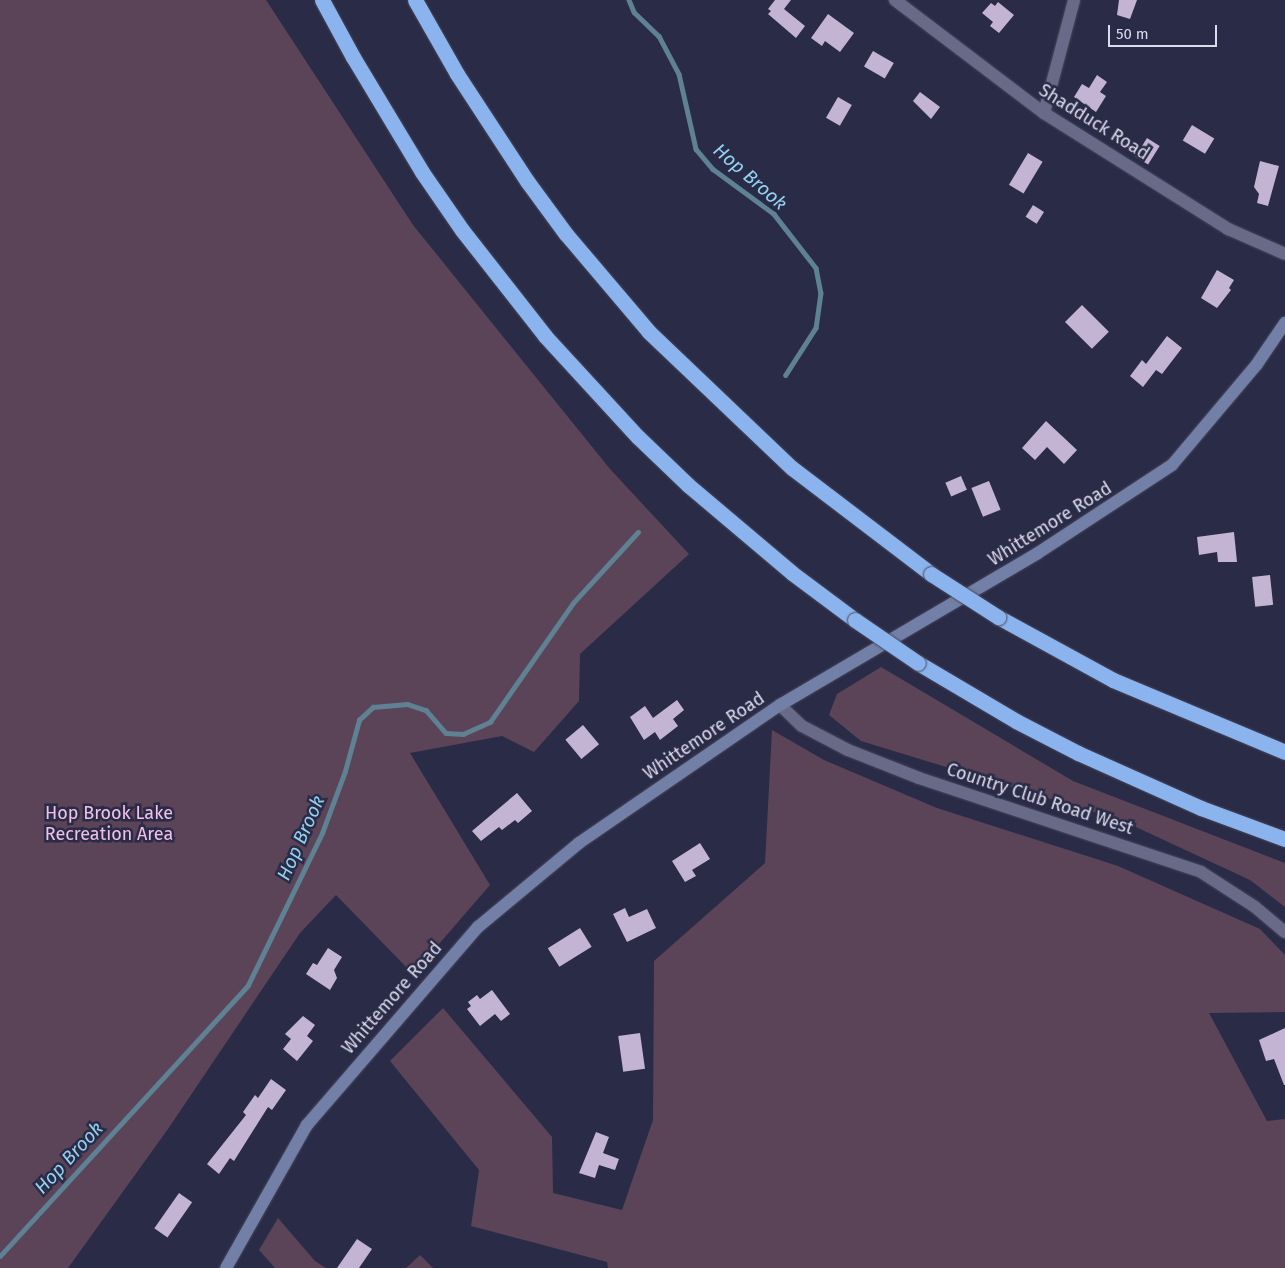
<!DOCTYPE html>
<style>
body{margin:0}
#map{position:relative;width:1285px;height:1268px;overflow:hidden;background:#2a2b46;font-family:"Fira Sans",sans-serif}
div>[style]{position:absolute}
.green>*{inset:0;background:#5c4458}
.stream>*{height:4.5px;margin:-2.25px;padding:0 2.25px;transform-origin:2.25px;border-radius:2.25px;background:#5e8193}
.building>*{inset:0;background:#c3b4d4;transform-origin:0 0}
.roads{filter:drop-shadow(0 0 1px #47475d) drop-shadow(0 0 1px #47475d)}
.street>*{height:12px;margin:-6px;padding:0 6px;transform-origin:6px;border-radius:6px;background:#686a88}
.secondary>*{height:12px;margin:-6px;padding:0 6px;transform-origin:6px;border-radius:6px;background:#7280a7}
.highway>*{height:15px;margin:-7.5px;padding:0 7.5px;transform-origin:7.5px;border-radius:7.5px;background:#8bb4ee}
.bridges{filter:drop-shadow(0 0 1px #47475d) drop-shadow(0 0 1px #47475d)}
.highway-bridge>*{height:15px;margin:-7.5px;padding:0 7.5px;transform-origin:7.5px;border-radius:7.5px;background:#8bb4ee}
span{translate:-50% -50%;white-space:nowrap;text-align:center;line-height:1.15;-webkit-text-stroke:5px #2a2b46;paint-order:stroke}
.street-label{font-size:18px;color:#dadbed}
.park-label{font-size:18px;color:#f2c0e9}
.water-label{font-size:19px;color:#92d1f1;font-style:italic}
.scale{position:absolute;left:1108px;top:25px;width:109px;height:22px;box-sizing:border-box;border:2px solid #dadbed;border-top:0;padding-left:6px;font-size:15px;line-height:18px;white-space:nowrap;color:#dadbed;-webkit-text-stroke:4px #2a2b46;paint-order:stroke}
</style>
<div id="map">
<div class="green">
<div style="clip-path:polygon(0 0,266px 0,413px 225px,610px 469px,689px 554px,580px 654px,579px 701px,534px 752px,502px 736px,410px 753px,490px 885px,413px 974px,336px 895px,300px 933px,168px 1129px,68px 1268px,0 1268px)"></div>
<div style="clip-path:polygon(881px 667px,1073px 781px,1285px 863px,1285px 907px,1250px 880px,1123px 821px,861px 741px,829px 715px,837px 694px)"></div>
<div style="clip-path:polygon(772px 730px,824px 760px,937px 808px,1118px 866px,1260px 929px,1285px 955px,1285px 1012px,1209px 1013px,1267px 1121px,1285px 1119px,1285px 1268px,608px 1268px,607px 1262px,471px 1226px,479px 1170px,390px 1061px,443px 1008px,552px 1137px,553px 1193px,622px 1210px,653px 1120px,654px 961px,765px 863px)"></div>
<div style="clip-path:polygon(278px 1218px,315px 1261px,326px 1268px,275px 1268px,259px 1250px)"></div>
<div style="clip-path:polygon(420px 1255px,433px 1268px,406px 1268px)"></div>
</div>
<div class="stream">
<div style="left:629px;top:0;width:13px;rotate:67deg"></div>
<div style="left:634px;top:12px;width:35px;rotate:44deg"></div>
<div style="left:659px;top:36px;width:43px;rotate:62.2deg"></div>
<div style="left:679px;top:74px;width:77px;rotate:77.2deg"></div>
<div style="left:696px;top:149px;width:26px;rotate:50deg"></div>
<div style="left:713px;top:169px;width:76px;rotate:36.4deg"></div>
<div style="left:774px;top:214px;width:68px;rotate:52.1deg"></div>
<div style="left:816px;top:268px;width:25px;rotate:79deg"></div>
<div style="left:821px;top:293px;width:35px;rotate:98deg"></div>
<div style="left:816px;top:328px;width:56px;rotate:122.6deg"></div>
<div style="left:0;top:1256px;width:367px;rotate:-47.5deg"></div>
<div style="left:248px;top:985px;width:169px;rotate:-64deg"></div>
<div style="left:322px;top:833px;width:66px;rotate:-69.6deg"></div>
<div style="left:345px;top:771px;width:53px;rotate:-74.6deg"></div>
<div style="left:359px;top:720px;width:19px;rotate:-43deg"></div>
<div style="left:373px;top:707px;width:34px;rotate:-5deg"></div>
<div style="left:407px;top:704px;width:20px;rotate:18deg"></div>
<div style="left:426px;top:710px;width:30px;rotate:49deg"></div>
<div style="left:446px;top:733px;width:17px;rotate:3deg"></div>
<div style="left:463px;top:734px;width:30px;rotate:-24deg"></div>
<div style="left:490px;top:722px;width:145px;rotate:-55.1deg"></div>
<div style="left:573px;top:603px;width:96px;rotate:-47.5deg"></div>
</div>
<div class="building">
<div style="clip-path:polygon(775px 0,791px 0,784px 9px,805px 26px,796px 38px,768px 14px,771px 11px,768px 9px)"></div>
<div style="clip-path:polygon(1119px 0,1137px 0,1130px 19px,1117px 15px)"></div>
<div style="clip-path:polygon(998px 2px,1014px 15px,999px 33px,990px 26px,993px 22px,982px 13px,991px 3px,995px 6px)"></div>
<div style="clip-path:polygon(828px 14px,854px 33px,840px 52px,825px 41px,822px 46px,811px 38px)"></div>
<div style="left:873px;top:51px;width:24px;height:18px;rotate:30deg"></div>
<div style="clip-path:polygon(1097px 75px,1107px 82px,1100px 92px,1106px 96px,1096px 112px,1074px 97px,1082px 84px,1089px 88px)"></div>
<div style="clip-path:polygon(920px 92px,940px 107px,931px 119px,913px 101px)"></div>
<div style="left:838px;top:97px;width:16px;height:24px;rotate:30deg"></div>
<div style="left:1192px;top:125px;width:26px;height:18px;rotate:31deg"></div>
<div style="left:1147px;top:138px;width:15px;height:22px;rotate:32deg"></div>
<div style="left:1028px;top:153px;width:17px;height:37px;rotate:31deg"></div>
<div style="clip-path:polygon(1260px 161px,1279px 166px,1268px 206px,1257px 203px,1259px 194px,1254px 187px)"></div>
<div style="left:1033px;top:205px;width:13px;height:14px;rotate:32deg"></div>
<div style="clip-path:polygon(1217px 270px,1234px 280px,1229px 288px,1231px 290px,1217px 308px,1201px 298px)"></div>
<div style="left:1082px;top:305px;width:38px;height:24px;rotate:45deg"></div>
<div style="clip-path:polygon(1167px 336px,1182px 348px,1162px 374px,1156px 370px,1143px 387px,1130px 376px,1142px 360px,1146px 364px)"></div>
<div style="clip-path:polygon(1046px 421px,1077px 450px,1064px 464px,1047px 447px,1035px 460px,1022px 448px)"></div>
<div style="left:961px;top:476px;width:15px;height:17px;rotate:67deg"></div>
<div style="left:989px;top:481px;width:31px;height:19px;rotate:68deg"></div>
<div style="clip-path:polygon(1234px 532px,1237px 562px,1218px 562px,1217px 552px,1199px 555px,1197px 537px)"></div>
<div style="left:1270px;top:575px;width:30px;height:18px;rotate:84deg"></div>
<div style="clip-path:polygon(677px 700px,684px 710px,673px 719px,678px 726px,660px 740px,655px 732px,644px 740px,630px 717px,645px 706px,653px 718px)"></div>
<div style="left:583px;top:725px;width:25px;height:23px;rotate:50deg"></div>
<div style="clip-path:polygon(517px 793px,532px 811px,518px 823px,515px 820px,502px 830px,499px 827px,481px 841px,472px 831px)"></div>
<div style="clip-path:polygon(700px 843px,710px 859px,692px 870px,696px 876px,685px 882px,672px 861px)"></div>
<div style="clip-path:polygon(625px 908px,629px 917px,647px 909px,656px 928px,627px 942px,613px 914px)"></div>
<div style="left:580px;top:928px;width:22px;height:38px;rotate:58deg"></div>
<div style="clip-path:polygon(328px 948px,342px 957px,334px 970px,337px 978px,330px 990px,306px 974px,313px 963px,317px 965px)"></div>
<div style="clip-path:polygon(492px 990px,510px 1014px,501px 1021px,495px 1014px,480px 1026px,467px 1009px,471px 1006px,468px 1002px,477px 995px,480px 999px)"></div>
<div style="clip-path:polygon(303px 1016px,315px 1025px,307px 1036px,313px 1041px,297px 1061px,283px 1049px,291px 1039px,285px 1034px)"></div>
<div style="clip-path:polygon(1285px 1028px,1285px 1085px,1284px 1085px,1274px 1059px,1266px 1061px,1259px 1040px)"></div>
<div style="left:640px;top:1033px;width:36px;height:22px;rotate:82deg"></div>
<div style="clip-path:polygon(271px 1079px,286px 1090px,272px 1110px,268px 1107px,234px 1161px,230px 1158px,219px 1174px,207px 1164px,246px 1115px,243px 1112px,255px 1095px,258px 1098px)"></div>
<div style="clip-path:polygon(596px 1132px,609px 1137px,603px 1153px,619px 1159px,615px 1170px,599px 1165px,595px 1178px,579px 1173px)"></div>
<div style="left:179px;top:1193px;width:16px;height:43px;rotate:35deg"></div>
<div style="clip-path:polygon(357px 1239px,372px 1249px,359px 1268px,337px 1268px)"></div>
</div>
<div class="roads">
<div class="street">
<div style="left:895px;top:0;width:187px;rotate:37.2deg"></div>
<div style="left:1044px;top:113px;width:218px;rotate:32.2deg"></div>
<div style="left:1228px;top:229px;width:62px;rotate:23.7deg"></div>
<div style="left:1044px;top:113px;width:117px;rotate:-75.1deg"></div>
<div style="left:780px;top:705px;width:30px;rotate:44deg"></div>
<div style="left:802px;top:726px;width:52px;rotate:27.6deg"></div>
<div style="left:848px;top:750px;width:76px;rotate:21.5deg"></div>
<div style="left:919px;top:778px;width:297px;rotate:18.4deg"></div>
<div style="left:1201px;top:872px;width:64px;rotate:32.9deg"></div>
<div style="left:1255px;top:907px;width:39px;rotate:40deg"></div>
</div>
<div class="secondary">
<div style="left:226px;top:1268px;width:164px;rotate:-60.5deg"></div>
<div style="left:307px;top:1125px;width:262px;rotate:-49.2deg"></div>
<div style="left:478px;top:927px;width:131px;rotate:-39.7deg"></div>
<div style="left:579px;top:843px;width:244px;rotate:-34.5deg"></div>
<div style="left:780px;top:705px;width:299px;rotate:-30.5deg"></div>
<div style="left:1038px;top:553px;width:160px;rotate:-33.3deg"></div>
<div style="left:1172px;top:465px;width:132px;rotate:-49.9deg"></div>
<div style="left:1257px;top:364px;width:50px;rotate:-55.7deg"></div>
</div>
<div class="highway">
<div style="left:322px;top:0;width:65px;rotate:61.5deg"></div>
<div style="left:353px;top:57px;width:134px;rotate:59deg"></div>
<div style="left:422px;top:172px;width:70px;rotate:55.4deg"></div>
<div style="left:462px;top:230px;width:135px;rotate:51.9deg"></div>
<div style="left:545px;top:336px;width:137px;rotate:47.4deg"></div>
<div style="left:638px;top:437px;width:69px;rotate:43.8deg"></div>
<div style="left:688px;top:485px;width:136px;rotate:40.2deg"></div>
<div style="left:792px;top:573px;width:79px;rotate:36.7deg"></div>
<div style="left:415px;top:0;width:85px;rotate:60.4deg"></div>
<div style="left:457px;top:74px;width:128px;rotate:56.8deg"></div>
<div style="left:527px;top:181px;width:66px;rotate:53.7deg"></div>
<div style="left:566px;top:234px;width:128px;rotate:49.7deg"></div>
<div style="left:649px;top:332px;width:197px;rotate:43.6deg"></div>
<div style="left:792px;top:468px;width:175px;rotate:37.3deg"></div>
<div style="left:998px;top:617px;width:131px;rotate:28.7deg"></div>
<div style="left:1113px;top:680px;width:186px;rotate:22.7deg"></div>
<div style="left:918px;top:663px;width:114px;rotate:30.6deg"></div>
<div style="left:1016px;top:721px;width:70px;rotate:27.3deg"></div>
<div style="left:1078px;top:753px;width:135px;rotate:24.1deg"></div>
<div style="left:1201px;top:808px;width:90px;rotate:20.3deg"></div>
</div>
</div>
<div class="bridges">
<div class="highway-bridge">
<div style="left:931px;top:574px;width:80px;rotate:32.7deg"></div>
<div style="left:855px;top:620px;width:76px;rotate:34.3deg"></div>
</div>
</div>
<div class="street-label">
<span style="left:1094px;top:122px;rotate:32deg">Shadduck Road</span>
<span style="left:1050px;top:524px;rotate:-32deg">Whittemore Road</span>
<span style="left:704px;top:736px;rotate:-34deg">Whittemore Road</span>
<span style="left:1040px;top:799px;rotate:18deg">Country Club Road West</span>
<span style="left:392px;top:998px;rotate:-49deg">Whittemore Road</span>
</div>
<div class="park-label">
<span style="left:109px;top:824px">Hop Brook Lake<br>Recreation Area</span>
</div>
<div class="water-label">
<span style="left:750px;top:177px;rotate:41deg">Hop Brook</span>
<span style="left:301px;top:838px;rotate:-66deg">Hop Brook</span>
<span style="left:69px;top:1158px;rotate:-47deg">Hop Brook</span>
</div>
<div class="scale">50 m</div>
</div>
